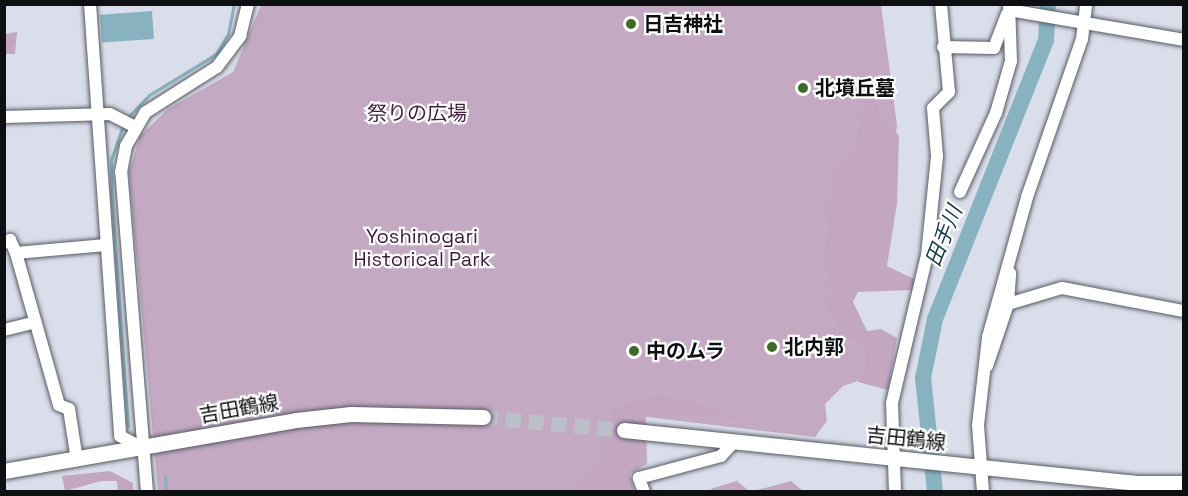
<!DOCTYPE html>
<meta charset="utf-8">
<style>
body{margin:0}
#map{position:relative;width:1188px;height:496px;overflow:hidden;background:#dadeea;font-family:"Space Grotesk","Noto Sans JP",sans-serif}
div>[style]{position:absolute}
.green>*{inset:0;background:#c3a9c2}
.forest>*{inset:0;background:#c3a7c1}
.water>*{inset:0;background:#88b2bf;transform-origin:0 0}
.stream>*{height:3px;margin:-1.5px;padding:0 1.5px;transform-origin:1.5px;border-radius:1.5px;background:#88b2bf}
.river>*{height:16px;margin:-8px;padding:0 8px;transform-origin:8px;border-radius:8px;background:#88b2bf}
.major-tunnel>*{height:15px;margin-top:-7.5px;transform-origin:0;background:repeating-linear-gradient(90deg,#bbbfca 0 15px,transparent 0 23px)}
.roads{filter:drop-shadow(0 0 2px #575a64) drop-shadow(0 0 2px #575a64)}
.minor>*{height:12px;margin:-6px;padding:0 6px;transform-origin:6px;border-radius:6px;background:#fff}
.major>*{height:15px;margin:-7.5px;padding:0 7.5px;transform-origin:7.5px;border-radius:7.5px;background:#fff}
.dots>*{width:16px;height:16px;translate:-50% -50%;box-sizing:border-box;border:3px solid #fff;border-radius:50%}
span{translate:-50% -50%;white-space:nowrap;text-align:center;line-height:1.15;-webkit-text-stroke:4.5px #fff;paint-order:stroke}
.poi-label{font-size:20px;color:#0d0f13;font-weight:700}
.left{translate:0 -50%;text-align:left}
.park-label{font-size:20px;color:#3f1b3f}
.street-label{font-size:20px;color:#0d0f13}
.water-label{font-size:21px;color:#143b46;font-style:italic}
.frame{position:absolute;inset:0;border:6px solid #0d0f13;pointer-events:none}
</style>
<div id="map">
<div class="green">
<div style="clip-path:polygon(261px 5px,881px 5px,897px 125px,884px 268px,856px 281px,849px 299px,851px 318px,874px 342px,870px 377px,843px 386px,825px 404px,827px 421px,815px 437px,646px 417px,647px 464px,630px 474px,634px 491px,158px 491px,129px 172px,140px 136px,168px 109px,233px 72px)"></div>
</div>
<div class="forest">
<div style="clip-path:polygon(17px 32px,15px 54px,5px 54px,5px 34px)"></div>
<div style="clip-path:polygon(869px 83px,878px 112px,899px 136px,897px 204px,887px 266px,916px 280px,913px 290px,858px 292px,853px 302px,867px 331px,881px 329px,897px 338px,888px 390px,858px 382px,868px 365px,866px 344px,845px 338px,823px 300px,832px 291px,825px 265px,833px 173px,857px 141px)"></div>
<div style="clip-path:polygon(658px 395px,691px 401px,743px 420px,624px 412px,621px 447px,641px 447px,639px 463px,626px 471px,628px 491px,571px 492px,597px 461px,613px 408px)"></div>
<div style="clip-path:polygon(110px 471px,133px 483px,133px 491px,118px 491px,117px 481px,101px 481px,65px 491px,62px 476px)"></div>
<div style="clip-path:polygon(737px 481px,749px 491px,709px 491px,713px 488px)"></div>
<div style="clip-path:polygon(791px 481px,803px 491px,753px 491px)"></div>
</div>
<div class="water">
<div style="left:152px;top:11px;width:28px;height:52px;rotate:86deg"></div>
</div>
<div class="stream">
<div style="left:126px;top:119px;width:33px;rotate:-46deg"></div>
<div style="left:149px;top:95px;width:79px;rotate:-31.5deg"></div>
<div style="left:216px;top:54px;width:23px;rotate:-59deg"></div>
<div style="left:228px;top:34px;width:31px;rotate:-79deg"></div>
<div style="left:123px;top:125px;width:37px;rotate:109deg"></div>
<div style="left:111px;top:160px;width:39px;rotate:89deg"></div>
<div style="left:112px;top:199px;width:228px;rotate:86deg"></div>
<div style="left:165px;top:476px;width:16px;rotate:86deg"></div>
</div>
<div class="river">
<div style="left:935px;top:492px;width:115px;rotate:-96deg"></div>
<div style="left:923px;top:378px;width:60px;rotate:-78.5deg"></div>
<div style="left:935px;top:319px;width:300px;rotate:-68.3deg"></div>
<div style="left:1046px;top:40px;width:36px;rotate:-87deg"></div>
</div>
<div class="major-tunnel">
<div style="left:483px;top:417px;width:142px;rotate:5.3deg"></div>
</div>
<div class="roads">
<div class="minor">
<div style="left:90px;top:4px;width:433px;rotate:86deg"></div>
<div style="left:120px;top:436px;width:21px;rotate:28deg"></div>
<div style="left:1009px;top:10px;width:178px;rotate:9.7deg"></div>
<div style="left:943px;top:47px;width:51px;rotate:1.1deg"></div>
<div style="left:994px;top:48px;width:36px;rotate:-69deg"></div>
<div style="left:4px;top:117px;width:106px;rotate:-1.6deg"></div>
<div style="left:110px;top:114px;width:27px;rotate:27deg"></div>
<div style="left:960px;top:192px;width:87px;rotate:-65.5deg"></div>
<div style="left:996px;top:113px;width:54px;rotate:-73.9deg"></div>
<div style="left:1011px;top:61px;width:57px;rotate:-92deg"></div>
<div style="left:4px;top:243px;width:7px;rotate:-27deg"></div>
<div style="left:10px;top:240px;width:14px;rotate:65deg"></div>
<div style="left:16px;top:253px;width:158px;rotate:74.2deg"></div>
<div style="left:59px;top:405px;width:11px;rotate:22deg"></div>
<div style="left:69px;top:409px;width:52px;rotate:81.1deg"></div>
<div style="left:16px;top:253px;width:90px;rotate:-5.1deg"></div>
<div style="left:1008px;top:304px;width:56px;rotate:-16.5deg"></div>
<div style="left:1062px;top:288px;width:124px;rotate:10.7deg"></div>
<div style="left:4px;top:330px;width:32px;rotate:-14deg"></div>
<div style="left:987px;top:366px;width:65px;rotate:-71.3deg"></div>
<div style="left:1008px;top:304px;width:31px;rotate:-86deg"></div>
<div style="left:147px;top:492px;width:321px;rotate:-94.6deg"></div>
<div style="left:121px;top:172px;width:26px;rotate:-79deg"></div>
<div style="left:126px;top:146px;width:39px;rotate:-60deg"></div>
<div style="left:146px;top:112px;width:84px;rotate:-32.4deg"></div>
<div style="left:217px;top:67px;width:39px;rotate:-53deg"></div>
<div style="left:240px;top:36px;width:33px;rotate:-76deg"></div>
<div style="left:644px;top:492px;width:15px;rotate:-110deg"></div>
<div style="left:639px;top:478px;width:85px;rotate:-15deg"></div>
<div style="left:721px;top:456px;width:19px;rotate:-47deg"></div>
<div style="left:895px;top:492px;width:89px;rotate:-91.9deg"></div>
<div style="left:892px;top:403px;width:152px;rotate:-76.7deg"></div>
<div style="left:927px;top:255px;width:100px;rotate:-84.2deg"></div>
<div style="left:937px;top:156px;width:48px;rotate:-94.8deg"></div>
<div style="left:933px;top:108px;width:23px;rotate:-45deg"></div>
<div style="left:949px;top:92px;width:88px;rotate:-95.2deg"></div>
<div style="left:983px;top:492px;width:67px;rotate:-94.3deg"></div>
<div style="left:978px;top:425px;width:89px;rotate:-83.5deg"></div>
<div style="left:988px;top:337px;width:145px;rotate:-74.4deg"></div>
<div style="left:1027px;top:197px;width:167px;rotate:-70.8deg"></div>
<div style="left:1082px;top:39px;width:35px;rotate:-83deg"></div>
</div>
<div class="major">
<div style="left:624px;top:430px;width:516px;rotate:5.9deg"></div>
<div style="left:1137px;top:483px;width:47px"></div>
<div style="left:4px;top:471px;width:296px;rotate:-9.9deg"></div>
<div style="left:296px;top:420px;width:55px;rotate:-6.2deg"></div>
<div style="left:351px;top:414px;width:132px;rotate:1.3deg"></div>
</div>
</div>
<div class="dots">
<div style="left:631px;top:24px;background:#3e6926"></div>
<div style="left:803px;top:88px;background:#3e6926"></div>
<div style="left:772px;top:347px;background:#3e6926"></div>
<div style="left:634px;top:351px;background:#3e6926"></div>
</div>
<div class="poi-label">
<span class="left" style="left:643px;top:24px">日吉神社</span>
<span class="left" style="left:815px;top:88px">北墳丘墓</span>
<span class="left" style="left:784px;top:347px">北内郭</span>
<span class="left" style="left:646px;top:351px">中のムラ</span>
</div>
<div class="park-label">
<span style="left:417px;top:113px">祭りの広場</span>
<span style="left:422px;top:248px">Yoshinogari<br>Historical Park</span>
</div>
<div class="street-label">
<span style="left:239px;top:409px;rotate:-10deg">吉田鶴線</span>
<span style="left:906px;top:439px;rotate:6deg">吉田鶴線</span>
</div>
<div class="water-label">
<span style="left:944px;top:236px;rotate:-68deg">田手川</span>
</div>
<div class="frame"></div>
</div>
